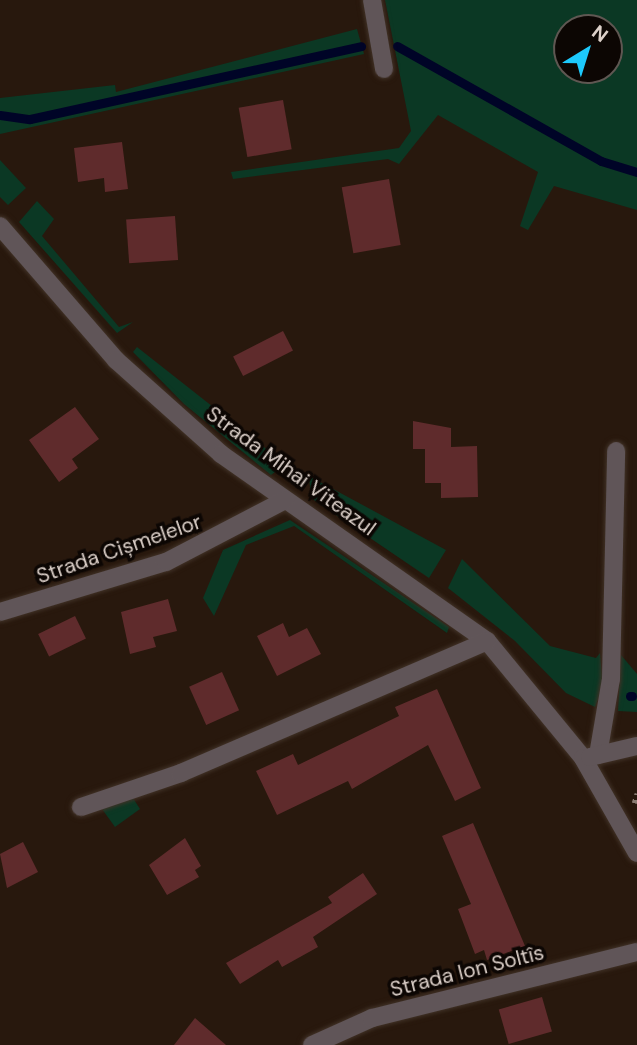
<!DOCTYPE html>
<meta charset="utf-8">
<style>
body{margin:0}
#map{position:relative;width:637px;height:1045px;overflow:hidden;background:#28180d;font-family:"DM Sans",sans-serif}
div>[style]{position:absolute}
.green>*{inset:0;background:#0b3824}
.stream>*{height:9px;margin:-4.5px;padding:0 4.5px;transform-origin:4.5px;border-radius:4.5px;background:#000427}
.building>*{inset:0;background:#5f2b2c;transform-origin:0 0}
.path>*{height:4.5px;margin-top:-2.25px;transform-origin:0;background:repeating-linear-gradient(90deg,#897b72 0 3.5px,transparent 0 8.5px)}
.roads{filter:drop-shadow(0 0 2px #413227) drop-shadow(0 0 2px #413227)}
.minor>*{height:18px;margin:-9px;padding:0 9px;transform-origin:9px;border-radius:9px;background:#605558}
span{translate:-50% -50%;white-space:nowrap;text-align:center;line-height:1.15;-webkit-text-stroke:7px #0c0603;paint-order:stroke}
.street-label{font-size:21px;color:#dcd0c9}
.north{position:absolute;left:553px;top:14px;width:70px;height:70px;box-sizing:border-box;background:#0c0603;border:2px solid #5f5752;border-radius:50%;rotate:38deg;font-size:19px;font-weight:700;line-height:28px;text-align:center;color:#dcd0c9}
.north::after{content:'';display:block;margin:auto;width:24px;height:32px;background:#1dc9fc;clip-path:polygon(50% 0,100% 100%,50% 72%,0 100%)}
</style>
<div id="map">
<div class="green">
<div style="clip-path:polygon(evenodd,385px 0,637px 0,637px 210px,554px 186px,528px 230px,520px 226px,538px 172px,438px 115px,399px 164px,388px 159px,233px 179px,231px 172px,399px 148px,411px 131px,385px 0,567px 28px,609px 28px,609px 70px,567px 70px,567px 28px)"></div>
<div style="clip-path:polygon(357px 29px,364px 54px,0 134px,0 98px,115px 85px,116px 92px)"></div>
<div style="clip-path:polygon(0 160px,26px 188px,8px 205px,0 197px)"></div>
<div style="clip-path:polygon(37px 201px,54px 219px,42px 236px,119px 327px,133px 322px,117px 333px,19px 222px)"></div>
<div style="clip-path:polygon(137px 347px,279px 459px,287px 463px,271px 475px,184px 404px,133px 352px)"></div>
<div style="clip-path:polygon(309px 476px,446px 550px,429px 578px,311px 498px)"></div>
<div style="clip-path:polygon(290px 520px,449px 627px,447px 633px,294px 526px,246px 545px,214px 616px,203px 598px,223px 550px)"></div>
<div style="clip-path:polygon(462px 559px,550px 646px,596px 658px,600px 653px,603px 686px,595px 707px,566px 693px,515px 641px,448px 588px)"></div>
<div style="clip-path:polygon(621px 655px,637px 674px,637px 712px,618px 711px)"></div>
<div style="clip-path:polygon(131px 795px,140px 809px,115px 827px,102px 809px)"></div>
</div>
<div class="stream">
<div style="left:397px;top:46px;width:234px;rotate:29.4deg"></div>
<div style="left:601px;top:161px;width:38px;rotate:17deg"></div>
<div style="left:0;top:115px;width:30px;rotate:8deg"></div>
<div style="left:30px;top:119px;width:339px;rotate:-12.4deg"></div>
<div style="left:630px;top:696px;width:2px"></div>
</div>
<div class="building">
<div style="left:283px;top:100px;width:50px;height:45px;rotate:80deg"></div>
<div style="clip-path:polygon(122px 142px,128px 189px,105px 192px,104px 178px,78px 182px,74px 148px)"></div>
<div style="left:389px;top:179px;width:67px;height:48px;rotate:80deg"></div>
<div style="left:175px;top:216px;width:44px;height:49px;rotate:86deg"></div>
<div style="left:283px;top:331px;width:22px;height:56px;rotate:63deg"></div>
<div style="clip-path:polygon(75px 407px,99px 439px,72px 459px,78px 468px,59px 482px,29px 440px)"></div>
<div style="clip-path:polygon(413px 421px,451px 428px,451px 447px,477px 446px,478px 497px,441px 498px,441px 483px,425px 483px,425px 449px,413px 449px)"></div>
<div style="clip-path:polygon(168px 599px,177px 631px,153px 637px,156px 647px,130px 654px,121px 612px)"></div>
<div style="left:75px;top:616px;width:25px;height:41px;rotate:64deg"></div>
<div style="clip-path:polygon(283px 623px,289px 637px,307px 628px,321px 654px,277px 676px,257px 636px)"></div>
<div style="left:222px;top:672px;width:42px;height:36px;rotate:66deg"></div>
<div style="clip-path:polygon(437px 689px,481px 788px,455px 801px,428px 745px,352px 789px,348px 781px,277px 815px,256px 771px,293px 754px,298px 765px,399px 716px,395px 707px)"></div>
<div style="clip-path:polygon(473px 823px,525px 946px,487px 960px,484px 950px,475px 954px,458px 909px,471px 904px,442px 836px)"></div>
<div style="clip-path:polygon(185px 838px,201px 866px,195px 870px,199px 877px,167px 895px,149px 865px)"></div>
<div style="clip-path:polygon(23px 842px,38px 872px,7px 888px,0 854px)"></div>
<div style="clip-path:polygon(363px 873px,377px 894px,313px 937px,318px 947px,282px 967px,278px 960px,240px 984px,226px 963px,332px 903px,328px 897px)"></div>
<div style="left:542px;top:997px;width:36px;height:45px;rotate:74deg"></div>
<div style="clip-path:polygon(195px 1018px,226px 1045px,174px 1045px)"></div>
</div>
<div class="path">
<div style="left:634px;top:803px;width:10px;rotate:-73deg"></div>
</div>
<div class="roads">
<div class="minor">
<div style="left:372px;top:0;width:70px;rotate:80.1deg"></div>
<div style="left:0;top:226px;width:177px;rotate:49.1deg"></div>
<div style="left:116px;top:360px;width:141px;rotate:41.8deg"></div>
<div style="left:221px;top:454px;width:325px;rotate:35.1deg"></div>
<div style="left:487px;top:641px;width:151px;rotate:50.6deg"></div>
<div style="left:583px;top:758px;width:109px;rotate:60.4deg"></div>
<div style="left:0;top:612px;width:173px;rotate:-16.8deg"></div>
<div style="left:166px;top:562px;width:134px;rotate:-27.5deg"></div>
<div style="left:598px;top:755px;width:77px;rotate:-80.3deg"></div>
<div style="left:611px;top:679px;width:228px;rotate:-88.7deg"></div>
<div style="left:590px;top:757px;width:48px;rotate:-13.2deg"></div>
<div style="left:81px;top:807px;width:106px;rotate:-18.8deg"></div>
<div style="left:181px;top:773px;width:333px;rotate:-23.3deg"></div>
<div style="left:312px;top:1045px;width:66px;rotate:-24.2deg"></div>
<div style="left:372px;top:1018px;width:273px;rotate:-14deg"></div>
</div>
</div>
<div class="street-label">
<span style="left:291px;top:471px;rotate:36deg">Strada Mihai Viteazul</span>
<span style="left:119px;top:549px;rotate:-19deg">Strada Cișmelelor</span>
<span style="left:467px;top:971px;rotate:-14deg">Strada Ion Soltîs</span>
</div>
<div class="north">N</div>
</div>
